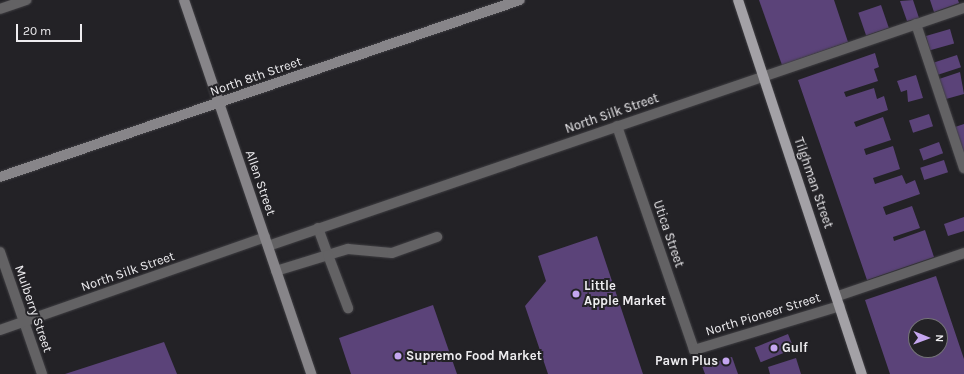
<!DOCTYPE html>
<style>
body{margin:0}
#map{position:relative;width:964px;height:374px;overflow:hidden;background:#232226;font-family:Karla,sans-serif}
div>[style]{position:absolute}
.building>*{inset:0;background:#5b4379;transform-origin:0 0}
.roads{filter:drop-shadow(0 0 1px #3f3e42) drop-shadow(0 0 1px #3f3e42)}
.lane>*{height:10px;margin:-5px;padding:0 5px;transform-origin:5px;border-radius:5px;background:#636264}
.street>*{height:10px;margin:-5px;padding:0 5px;transform-origin:5px;border-radius:5px;background:#636264}
.secondary>*{height:10px;margin:-5px;padding:0 5px;transform-origin:5px;border-radius:5px;background:#878589}
.primary>*{height:10px;margin:-5px;padding:0 5px;transform-origin:5px;border-radius:5px;background:#a3a1a6}
.dots>*{width:11px;height:11px;translate:-50% -50%;box-sizing:border-box;border:2px solid #232226;border-radius:50%}
span{translate:-50% -50%;white-space:nowrap;text-align:center;line-height:1.15;-webkit-text-stroke:4px #232226;paint-order:stroke}
.street-label{font-size:13px;color:#eeedf0}
.poi-label{font-size:13px;color:#eeedf0;font-weight:700}
.left{translate:0 -50%;text-align:left}
.right{translate:-100% -50%;text-align:right}
.north{position:absolute;left:908px;top:318px;width:40px;height:40px;box-sizing:border-box;background:#232226;border:1px solid #747377;border-radius:50%;rotate:91deg;font-size:11px;font-weight:700;line-height:16px;text-align:center;color:#eeedf0}
.north::after{content:'';display:block;margin:auto;width:14px;height:18px;background:#c5a6f0;clip-path:polygon(50% 0,100% 100%,50% 72%,0 100%)}
.scale{position:absolute;left:16px;top:24px;width:66px;height:18px;box-sizing:border-box;border:2px solid #eeedf0;border-top:0;padding-left:5px;font-size:12px;line-height:14px;white-space:nowrap;color:#eeedf0;-webkit-text-stroke:3px #232226;paint-order:stroke}
</style>
<div id="map">
<div class="building">
<div style="clip-path:polygon(759px 0,834px 0,848px 42px,782px 65px)"></div>
<div style="clip-path:polygon(913px 0,919px 18px,907px 21px,900px 1px)"></div>
<div style="clip-path:polygon(930px 0,958px 0,959px 3px,934px 12px)"></div>
<div style="left:881px;top:5px;width:24px;height:24px;rotate:71deg"></div>
<div style="left:950px;top:29px;width:15px;height:25px;rotate:74deg"></div>
<div style="clip-path:polygon(875px 53px,879px 67px,874px 69px,878px 81px,844px 92px,846px 97px,874px 88px,877px 99px,884px 96px,888px 110px,854px 122px,856px 127px,883px 117px,891px 140px,864px 149px,866px 155px,893px 146px,900px 169px,873px 178px,875px 184px,902px 175px,906px 184px,915px 180px,920px 194px,883px 207px,886px 215px,912px 206px,920px 228px,893px 237px,894px 241px,925px 230px,934px 257px,867px 280px,798px 80px)"></div>
<div style="left:957px;top:55px;width:13px;height:25px;rotate:72deg"></div>
<div style="clip-path:polygon(960px 72px,964px 94px,946px 99px,939px 79px)"></div>
<div style="clip-path:polygon(916px 75px,923px 98px,908px 102px,907px 90px,901px 92px,897px 81px)"></div>
<div style="left:929px;top:114px;width:13px;height:21px;rotate:72deg"></div>
<div style="clip-path:polygon(964px 124px,964px 153px,955px 127px)"></div>
<div style="left:939px;top:142px;width:12px;height:21px;rotate:70deg"></div>
<div style="left:944px;top:160px;width:13px;height:25px;rotate:72deg"></div>
<div style="clip-path:polygon(964px 217px,964px 231px,948px 236px,944px 224px)"></div>
<div style="clip-path:polygon(597px 236px,643px 374px,548px 374px,525px 306px,546px 281px,538px 256px)"></div>
<div style="clip-path:polygon(evenodd,936px 276px,964px 359px,964px 374px,890px 374px,865px 300px,936px 276px,916px 326px,940px 326px,940px 350px,916px 350px,916px 326px)"></div>
<div style="clip-path:polygon(433px 305px,457px 374px,351px 374px,339px 338px)"></div>
<div style="left:788px;top:334px;width:16px;height:36px;rotate:68deg"></div>
<div style="clip-path:polygon(164px 342px,177px 374px,65px 374px)"></div>
<div style="clip-path:polygon(732px 357px,738px 374px,705px 374px,702px 366px)"></div>
<div style="clip-path:polygon(796px 358px,801px 374px,770px 374px,768px 367px)"></div>
</div>
<div class="roads">
<div class="lane">
<div style="left:0;top:9px;width:28px;rotate:-19deg"></div>
<div style="left:916px;top:24px;width:152px;rotate:71.6deg"></div>
<div style="left:617px;top:126px;width:237px;rotate:71deg"></div>
<div style="left:694px;top:350px;width:152px;rotate:-16.8deg"></div>
<div style="left:318px;top:228px;width:29px;rotate:70deg"></div>
<div style="left:328px;top:255px;width:21px;rotate:-17deg"></div>
<div style="left:348px;top:249px;width:44px;rotate:5.2deg"></div>
<div style="left:392px;top:253px;width:48px;rotate:-19.6deg"></div>
<div style="left:268px;top:246px;width:736px;rotate:-18.88deg"></div>
<div style="left:0;top:252px;width:129px;rotate:71deg"></div>
<div style="left:276px;top:271px;width:54px;rotate:-17.1deg"></div>
<div style="left:328px;top:255px;width:57px;rotate:69.3deg"></div>
<div style="left:838px;top:296px;width:133px;rotate:-18.8deg"></div>
</div>
<div class="street">
<div style="left:0;top:330px;width:281px;rotate:-19.3deg"></div>
</div>
<div class="secondary">
<div style="left:184px;top:0;width:395px;rotate:71.2deg"></div>
<div style="left:0;top:177px;width:549px;rotate:-18.8deg"></div>
</div>
<div class="primary">
<div style="left:738px;top:0;width:394px;rotate:71.7deg"></div>
</div>
</div>
<div class="dots">
<div style="left:576px;top:294px;background:#c5a6f0"></div>
<div style="left:774px;top:348px;background:#c5a6f0"></div>
<div style="left:398px;top:356px;background:#c5a6f0"></div>
<div style="left:726px;top:361px;background:#c5a6f0"></div>
</div>
<div class="street-label">
<span style="left:256px;top:77px;rotate:-19deg">North 8th Street</span>
<span style="left:612px;top:114px;rotate:-19deg">North Silk Street</span>
<span style="left:260px;top:183px;rotate:71deg">Allen Street</span>
<span style="left:813px;top:183px;rotate:71deg">Tilghman Street</span>
<span style="left:668px;top:234px;rotate:71deg">Utica Street</span>
<span style="left:128px;top:272px;rotate:-19deg">North Silk Street</span>
<span style="left:33px;top:309px;rotate:71deg">Mulberry Street</span>
<span style="left:763px;top:315px;rotate:-17deg">North Pioneer Street</span>
</div>
<div class="poi-label">
<span class="left" style="left:584px;top:294px">Little<br>Apple Market</span>
<span class="left" style="left:782px;top:348px">Gulf</span>
<span class="left" style="left:406px;top:356px">Supremo Food Market</span>
<span class="right" style="left:718px;top:361px">Pawn Plus</span>
</div>
<div class="north">N</div>
<div class="scale">20 m</div>
</div>
